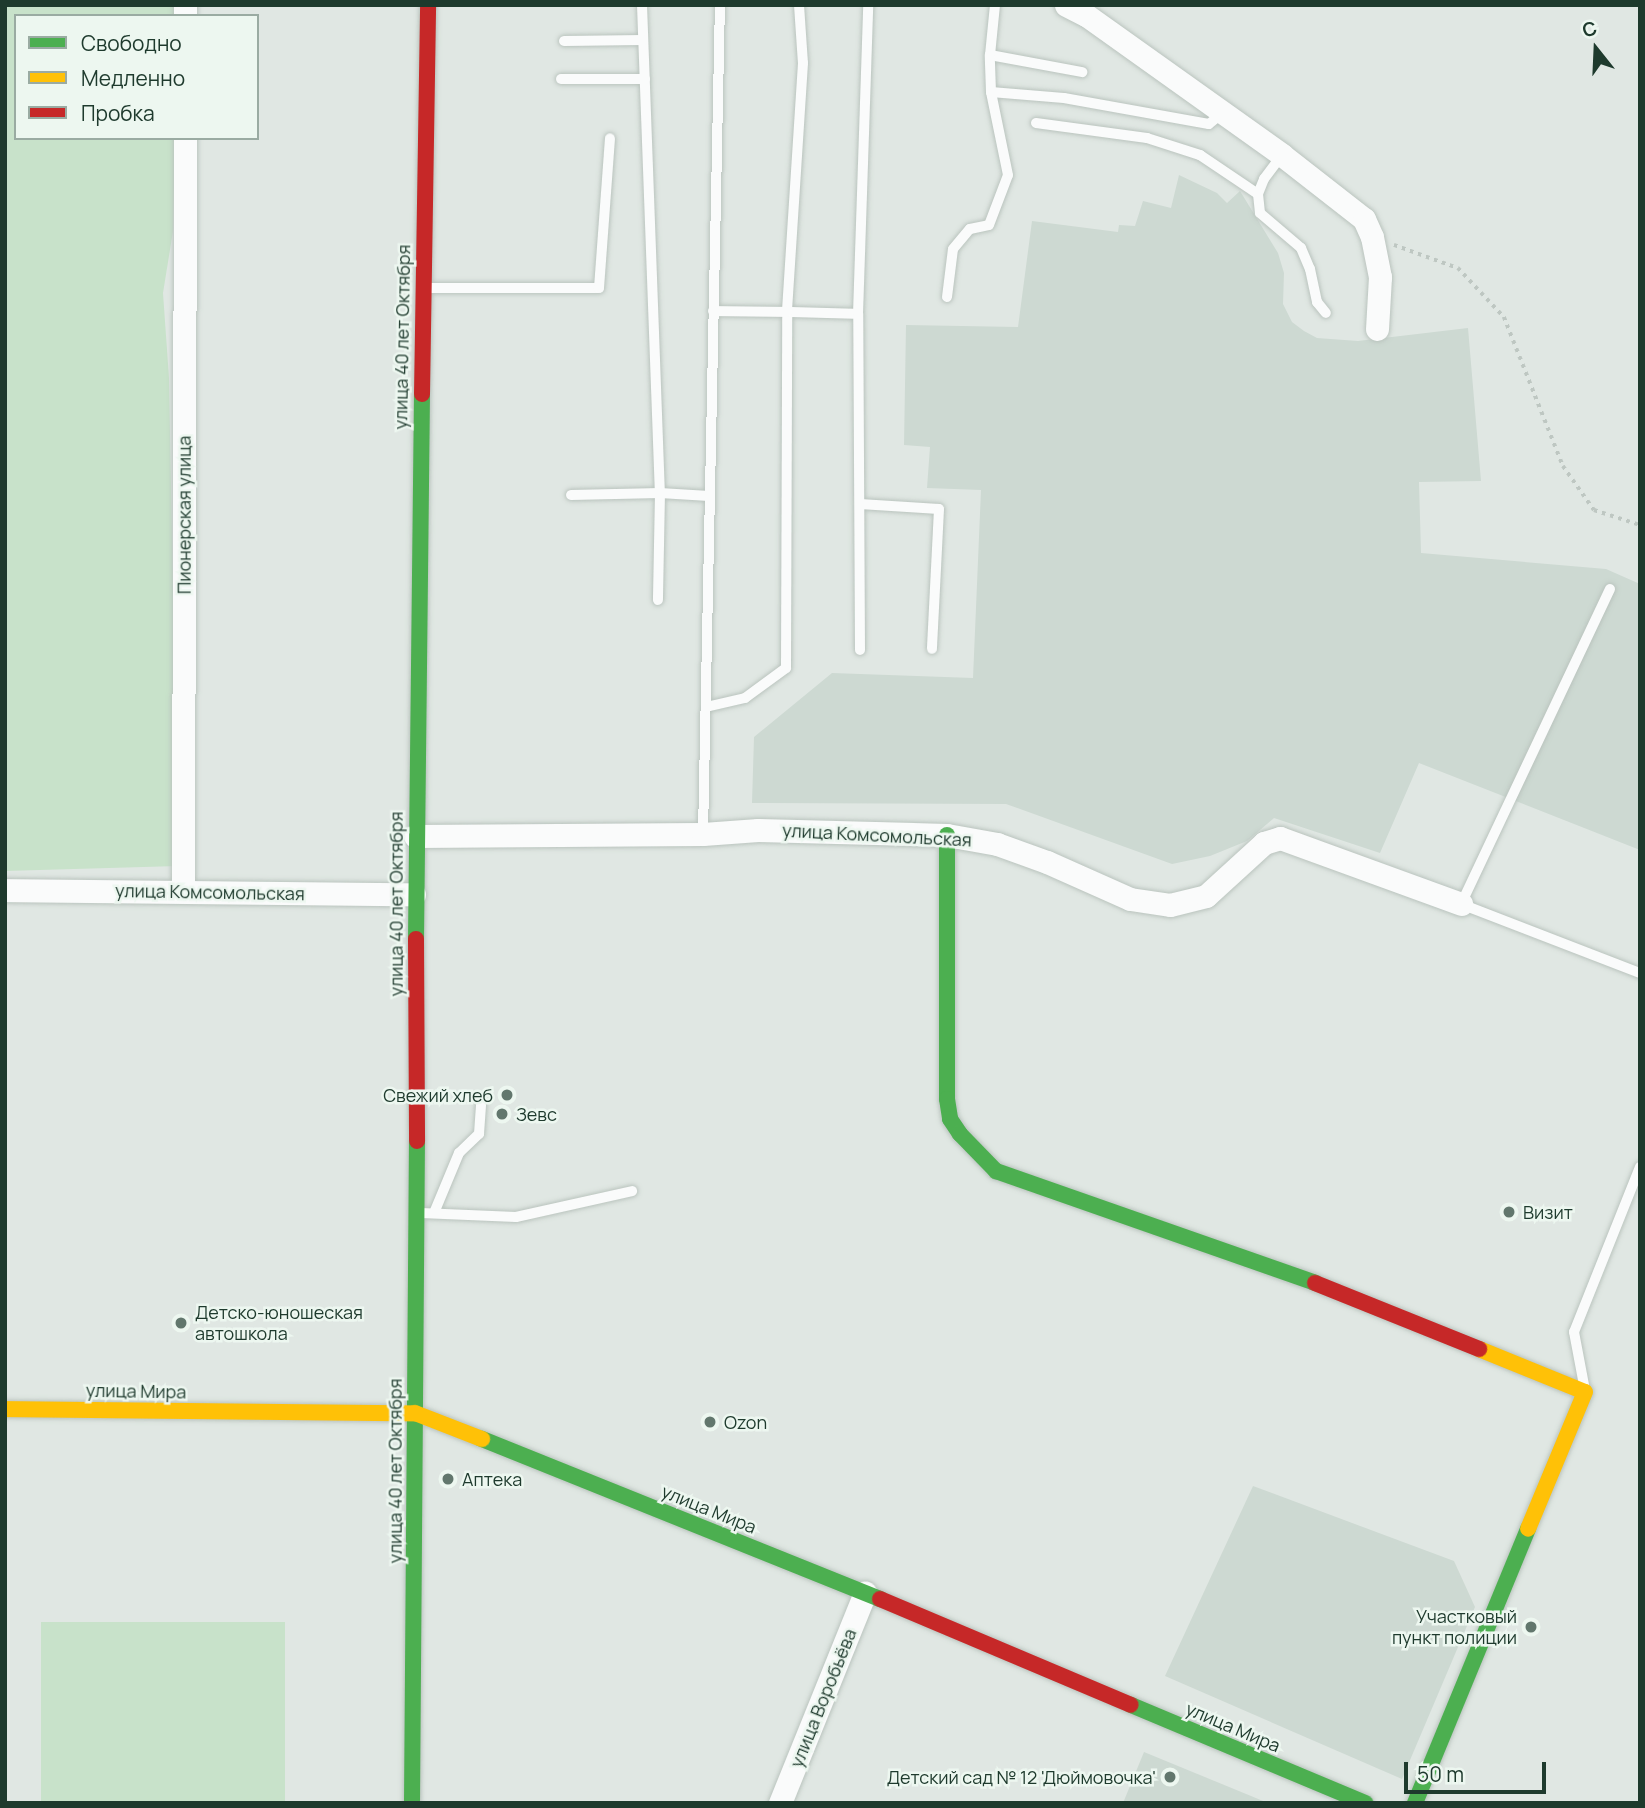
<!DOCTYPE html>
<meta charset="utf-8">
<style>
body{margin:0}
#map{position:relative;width:1645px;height:1808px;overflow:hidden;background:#e0e7e3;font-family:Manrope,sans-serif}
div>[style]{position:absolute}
.built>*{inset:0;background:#cdd9d2}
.green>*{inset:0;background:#c8e2ca;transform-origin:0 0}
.path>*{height:3.5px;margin-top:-1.75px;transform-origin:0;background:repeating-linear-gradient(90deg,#bec7c2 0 3.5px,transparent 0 8.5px)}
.roads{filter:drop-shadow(0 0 2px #bac4be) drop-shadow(0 0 2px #bac4be)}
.lane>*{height:10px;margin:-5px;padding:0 5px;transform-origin:5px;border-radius:5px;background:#fafbfb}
.street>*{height:23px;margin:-11.5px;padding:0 11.5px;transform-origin:11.5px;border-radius:11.5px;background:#fafbfb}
.fast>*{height:16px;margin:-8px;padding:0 8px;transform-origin:8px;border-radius:8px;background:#4caf50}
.slow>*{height:16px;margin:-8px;padding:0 8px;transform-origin:8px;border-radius:8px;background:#ffc107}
.jam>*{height:16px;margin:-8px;padding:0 8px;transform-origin:8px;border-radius:8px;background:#c62828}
.dots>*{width:19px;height:19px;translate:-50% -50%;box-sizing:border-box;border:4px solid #edf7f0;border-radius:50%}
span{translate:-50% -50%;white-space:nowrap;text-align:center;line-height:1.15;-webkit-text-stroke:5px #edf7f0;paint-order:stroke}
.street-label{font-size:18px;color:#1e3a2d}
.poi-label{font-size:18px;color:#1e3a2d}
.right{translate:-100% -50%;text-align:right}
.left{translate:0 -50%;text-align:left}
.frame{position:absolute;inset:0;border:7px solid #1e3a2d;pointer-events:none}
.legend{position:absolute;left:14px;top:14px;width:245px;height:126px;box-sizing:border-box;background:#edf7f0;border:2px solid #9aaba2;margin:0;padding:9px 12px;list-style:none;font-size:21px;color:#1e3a2d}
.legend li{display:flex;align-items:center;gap:14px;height:35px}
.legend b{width:35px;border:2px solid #9aaba2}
.north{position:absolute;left:1561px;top:14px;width:70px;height:70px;-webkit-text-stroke:5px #edf7f0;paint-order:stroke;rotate:342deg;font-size:19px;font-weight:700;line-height:28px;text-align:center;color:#1e3a2d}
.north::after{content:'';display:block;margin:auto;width:24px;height:32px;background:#1e3a2d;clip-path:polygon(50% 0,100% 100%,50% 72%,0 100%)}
.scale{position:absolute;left:1404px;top:1762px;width:142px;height:32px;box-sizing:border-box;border:4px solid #1e3a2d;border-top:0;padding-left:9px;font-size:21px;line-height:24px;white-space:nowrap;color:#1e3a2d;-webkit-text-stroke:5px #edf7f0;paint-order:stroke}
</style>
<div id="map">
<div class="built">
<div style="clip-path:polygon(1179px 175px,1217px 193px,1227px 203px,1240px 191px,1278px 253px,1284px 273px,1283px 304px,1292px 322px,1304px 331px,1317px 338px,1358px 341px,1468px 328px,1481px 481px,1419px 482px,1421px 553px,1606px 569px,1640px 584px,1640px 850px,1419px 763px,1380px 853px,1274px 818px,1247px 841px,1210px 856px,1172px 864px,1006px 804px,752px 803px,754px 737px,832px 673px,973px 678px,981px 490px,927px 488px,930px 447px,904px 445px,906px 325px,1018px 327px,1032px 221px,1118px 232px,1119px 225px,1135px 226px,1143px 201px,1171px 208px)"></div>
<div style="clip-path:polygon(1253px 1486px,1454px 1561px,1475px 1607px,1402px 1779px,1165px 1676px)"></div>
<div style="clip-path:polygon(1144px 1752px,1268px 1803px,1123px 1803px)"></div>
</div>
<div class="green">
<div style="clip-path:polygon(5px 5px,176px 5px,176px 16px,16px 16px,16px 138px,175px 138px,173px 231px,163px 293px,169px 378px,178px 866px,5px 871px)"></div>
<div style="left:285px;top:1622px;width:181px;height:244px;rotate:90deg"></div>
</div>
<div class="path">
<div style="left:1394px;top:245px;width:68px;rotate:19.8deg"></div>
<div style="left:1458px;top:268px;width:67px;rotate:46.8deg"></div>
<div style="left:1504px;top:317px;width:160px;rotate:68.4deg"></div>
<div style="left:1563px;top:466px;width:54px;rotate:54.8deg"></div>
<div style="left:1594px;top:510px;width:48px;rotate:18.1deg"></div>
</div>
<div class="roads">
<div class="lane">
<div style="left:642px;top:5px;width:488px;rotate:87.9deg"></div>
<div style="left:660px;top:493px;width:107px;rotate:91.1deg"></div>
<div style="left:799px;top:5px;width:58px;rotate:86.1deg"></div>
<div style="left:803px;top:63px;width:250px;rotate:93.7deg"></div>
<div style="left:787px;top:312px;width:71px;rotate:1.6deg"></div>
<div style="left:564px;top:41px;width:79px;rotate:-0.7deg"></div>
<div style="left:990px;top:55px;width:94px;rotate:10.5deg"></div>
<div style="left:561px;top:79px;width:84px"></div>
<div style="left:991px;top:92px;width:73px;rotate:4.7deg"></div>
<div style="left:1064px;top:98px;width:147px;rotate:10.2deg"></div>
<div style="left:1209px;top:124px;width:17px;rotate:-40deg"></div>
<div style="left:1036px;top:123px;width:112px;rotate:7.7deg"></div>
<div style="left:1147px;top:138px;width:56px;rotate:17.8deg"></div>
<div style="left:1200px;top:155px;width:70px;rotate:33.9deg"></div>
<div style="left:1282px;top:155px;width:30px;rotate:127deg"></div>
<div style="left:1264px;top:179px;width:16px;rotate:112deg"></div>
<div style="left:1258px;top:194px;width:19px;rotate:84deg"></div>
<div style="left:1260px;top:213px;width:54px;rotate:40.5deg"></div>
<div style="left:1301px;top:248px;width:23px;rotate:67deg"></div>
<div style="left:1310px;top:269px;width:34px;rotate:78deg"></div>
<div style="left:1317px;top:302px;width:14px;rotate:51deg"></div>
<div style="left:425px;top:288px;width:174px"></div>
<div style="left:599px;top:288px;width:150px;rotate:-85.8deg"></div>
<div style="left:947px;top:297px;width:48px;rotate:-82.9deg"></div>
<div style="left:953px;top:249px;width:26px;rotate:-50deg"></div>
<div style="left:970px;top:229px;width:19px;rotate:-12deg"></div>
<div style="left:989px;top:225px;width:53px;rotate:-69.2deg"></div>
<div style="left:1008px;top:175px;width:85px;rotate:-101.6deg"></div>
<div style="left:991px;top:92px;width:37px;rotate:-92deg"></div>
<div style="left:990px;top:55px;width:50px;rotate:-84.3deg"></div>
<div style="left:571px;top:495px;width:89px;rotate:-1.3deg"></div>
<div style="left:660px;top:493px;width:49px;rotate:3.5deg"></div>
<div style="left:860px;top:504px;width:79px;rotate:3.6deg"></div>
<div style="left:939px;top:509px;width:140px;rotate:92.9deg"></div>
<div style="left:1610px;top:589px;width:348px;rotate:115.3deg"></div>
<div style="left:1461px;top:904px;width:192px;rotate:21.1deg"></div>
<div style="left:860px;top:650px;width:336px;rotate:-90.3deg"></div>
<div style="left:858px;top:314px;width:309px;rotate:-88.1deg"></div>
<div style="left:706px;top:707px;width:40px;rotate:-13deg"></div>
<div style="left:745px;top:698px;width:51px;rotate:-36.2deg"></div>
<div style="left:786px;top:668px;width:356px;rotate:-89.8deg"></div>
<div style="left:787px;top:312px;width:74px;rotate:-179.2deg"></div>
<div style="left:703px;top:834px;width:829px;rotate:-88.83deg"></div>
<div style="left:421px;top:1213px;width:95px;rotate:2.4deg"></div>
<div style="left:516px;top:1217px;width:119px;rotate:-12.6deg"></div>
<div style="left:434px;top:1213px;width:65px;rotate:-67.4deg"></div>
<div style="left:459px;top:1153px;width:28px;rotate:-44deg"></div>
<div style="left:479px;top:1134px;width:29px;rotate:-86deg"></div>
<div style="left:1584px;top:1385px;width:54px;rotate:-100.7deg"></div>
<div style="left:1574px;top:1332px;width:178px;rotate:-68.2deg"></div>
</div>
<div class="street">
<div style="left:1066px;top:5px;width:22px;rotate:27deg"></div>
<div style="left:1086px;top:15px;width:241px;rotate:35.5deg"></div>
<div style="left:1282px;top:155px;width:104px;rotate:38deg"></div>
<div style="left:1364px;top:219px;width:20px;rotate:66deg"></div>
<div style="left:1372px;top:237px;width:41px;rotate:78.7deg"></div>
<div style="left:1380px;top:277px;width:52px;rotate:93.3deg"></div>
<div style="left:185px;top:16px;width:11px;rotate:-90deg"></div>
<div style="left:415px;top:836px;width:288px;rotate:-0.4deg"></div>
<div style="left:703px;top:834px;width:55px;rotate:-4.2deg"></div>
<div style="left:758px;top:830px;width:189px;rotate:1.5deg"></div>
<div style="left:947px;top:835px;width:51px;rotate:10.2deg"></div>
<div style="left:997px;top:844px;width:53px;rotate:19.8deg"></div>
<div style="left:1047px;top:862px;width:91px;rotate:24deg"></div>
<div style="left:1130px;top:899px;width:40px;rotate:8.5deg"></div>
<div style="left:1170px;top:905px;width:37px;rotate:-14deg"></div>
<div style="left:1206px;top:896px;width:79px;rotate:-42.4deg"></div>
<div style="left:1264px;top:843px;width:17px;rotate:-17deg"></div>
<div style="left:1280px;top:838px;width:193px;rotate:20deg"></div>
<div style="left:5px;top:890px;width:409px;rotate:0.6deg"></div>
<div style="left:183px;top:891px;width:753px;rotate:-89.85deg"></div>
<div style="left:780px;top:1803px;width:227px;rotate:-68deg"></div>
</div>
<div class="fast">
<div style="left:947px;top:835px;width:264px;rotate:90deg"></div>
<div style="left:947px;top:1099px;width:20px;rotate:81deg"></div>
<div style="left:950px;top:1119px;width:18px;rotate:56deg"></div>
<div style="left:960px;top:1134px;width:52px;rotate:45.8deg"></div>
<div style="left:996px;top:1171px;width:338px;rotate:19.3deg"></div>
<div style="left:416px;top:939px;width:545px;rotate:-89.37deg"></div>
<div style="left:482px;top:1439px;width:429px;rotate:21.9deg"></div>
<div style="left:1131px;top:1705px;width:254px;rotate:22.7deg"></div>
<div style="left:412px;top:1803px;width:662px;rotate:-89.57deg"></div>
<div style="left:1415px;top:1803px;width:296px;rotate:-67.6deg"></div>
</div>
<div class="slow">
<div style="left:1479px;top:1349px;width:114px;rotate:22.1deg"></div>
<div style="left:1585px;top:1392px;width:148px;rotate:112.6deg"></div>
<div style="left:5px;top:1409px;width:410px;rotate:0.6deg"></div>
<div style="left:415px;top:1413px;width:72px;rotate:21.2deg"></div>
</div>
<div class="jam">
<div style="left:422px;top:394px;width:389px;rotate:-89.1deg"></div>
<div style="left:416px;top:939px;width:202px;rotate:89.7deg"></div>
<div style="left:1315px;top:1283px;width:177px;rotate:21.9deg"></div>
<div style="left:880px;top:1599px;width:272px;rotate:22.9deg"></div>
</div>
</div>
<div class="dots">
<div style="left:507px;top:1095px;background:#62776d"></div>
<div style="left:502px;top:1114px;background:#62776d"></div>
<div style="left:1509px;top:1212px;background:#62776d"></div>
<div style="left:181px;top:1323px;background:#62776d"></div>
<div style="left:710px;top:1422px;background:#62776d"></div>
<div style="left:448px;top:1479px;background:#62776d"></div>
<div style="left:1531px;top:1627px;background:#62776d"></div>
<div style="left:1170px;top:1777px;background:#62776d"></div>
</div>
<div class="street-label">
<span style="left:402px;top:337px;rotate:-89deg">улица 40 лет Октября</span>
<span style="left:184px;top:515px;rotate:-90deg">Пионерская улица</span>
<span style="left:877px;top:835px;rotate:3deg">улица Комсомольская</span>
<span style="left:210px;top:892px;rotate:1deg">улица Комсомольская</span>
<span style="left:396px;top:904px;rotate:-90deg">улица 40 лет Октября</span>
<span style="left:136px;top:1391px;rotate:1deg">улица Мира</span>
<span style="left:395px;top:1471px;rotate:-90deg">улица 40 лет Октября</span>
<span style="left:709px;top:1509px;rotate:22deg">улица Мира</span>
<span style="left:823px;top:1698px;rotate:-68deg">улица Воробьёва</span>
<span style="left:1233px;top:1727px;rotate:23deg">улица Мира</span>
</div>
<div class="poi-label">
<span class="right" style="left:493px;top:1095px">Свежий хлеб</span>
<span class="left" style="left:516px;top:1114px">Зевс</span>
<span class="left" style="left:1523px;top:1212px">Визит</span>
<span class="left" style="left:195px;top:1323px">Детско-юношеская<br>автошкола</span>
<span class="left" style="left:724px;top:1422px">Ozon</span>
<span class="left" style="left:462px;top:1479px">Аптека</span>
<span class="right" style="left:1517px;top:1627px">Участковый<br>пункт полиции</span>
<span class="right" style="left:1156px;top:1777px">Детский сад № 12 'Дюймовочка'</span>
</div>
<div class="frame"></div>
<ul class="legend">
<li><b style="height:9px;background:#4caf50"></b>Свободно</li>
<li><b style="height:9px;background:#ffc107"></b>Медленно</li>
<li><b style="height:9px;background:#c62828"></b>Пробка</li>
</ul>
<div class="north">С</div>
<div class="scale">50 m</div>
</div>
